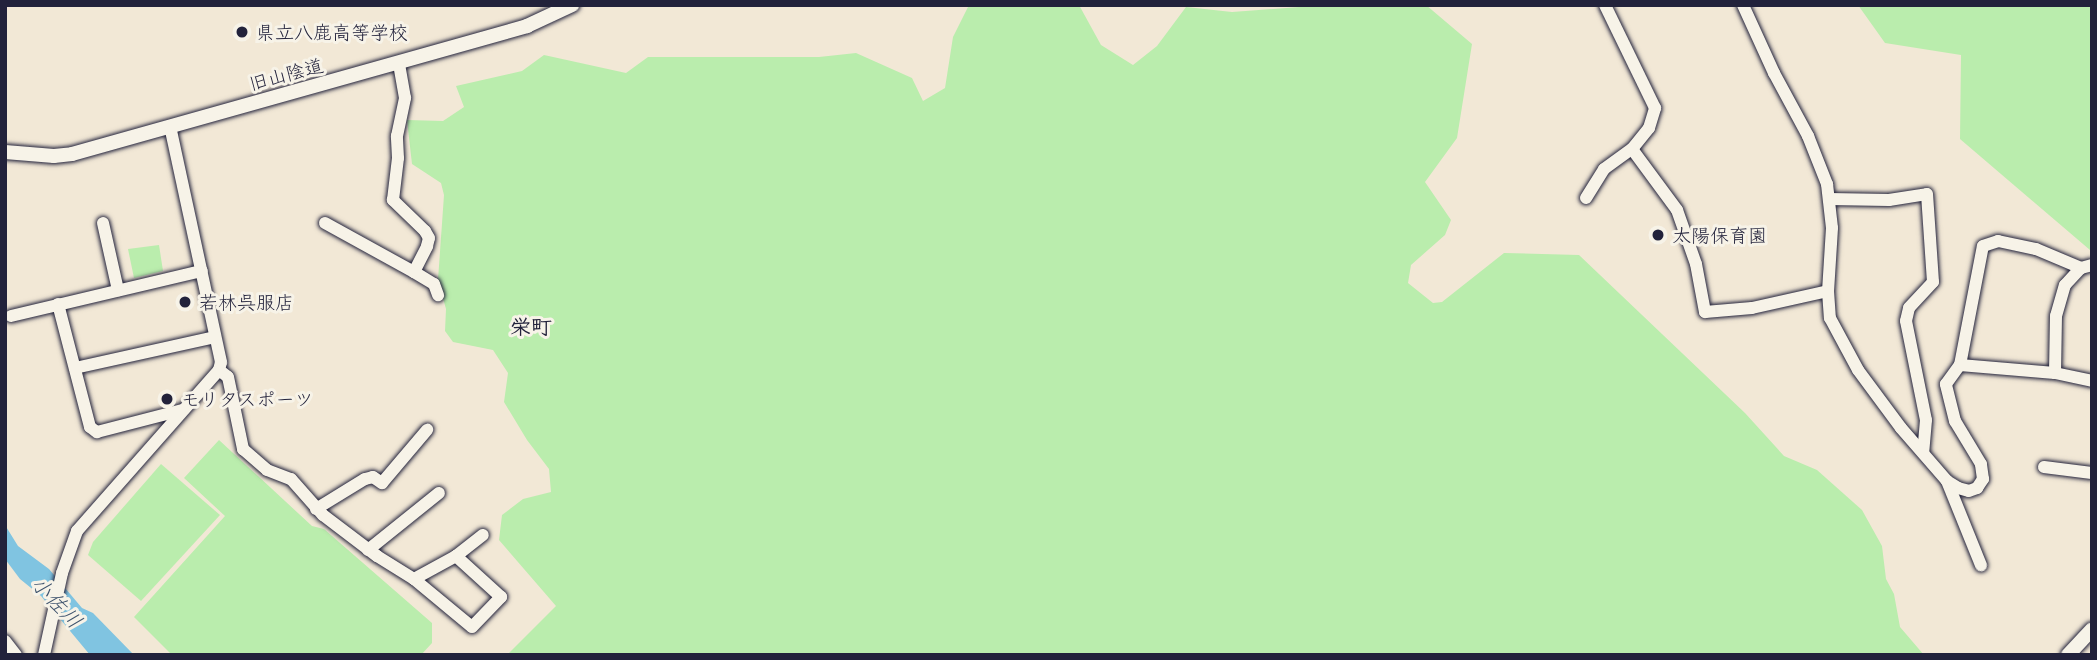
<!DOCTYPE html>
<meta charset="utf-8">
<style>
body{margin:0}
#map{position:relative;width:2097px;height:660px;overflow:hidden;background:#f2e8d6;font-family:"Playpen Sans","Klee One",sans-serif}
div>[style]{position:absolute}
.green>*{inset:0;background:#baedad}
.water>*{inset:0;background:#80c4e1}
.roads{filter:drop-shadow(0 0 2px #22223b) drop-shadow(0 0 2px #22223b)}
.minor>*{height:12px;margin:-6px;padding:0 6px;transform-origin:6px;border-radius:6px;background:#f7f3e8}
.tertiary>*{height:14px;margin:-7px;padding:0 7px;transform-origin:7px;border-radius:7px;background:#f7f3e8}
.dots>*{width:19px;height:19px;translate:-50% -50%;box-sizing:border-box;border:4px solid #f7f3e8;border-radius:50%}
span{translate:-50% -50%;white-space:nowrap;text-align:center;line-height:1.15;-webkit-text-stroke:6px #f7f3e8;paint-order:stroke}
.poi-label{font-size:19px;color:#22223b}
.left{translate:0 -50%;text-align:left}
.street-label{font-size:19px;color:#22223b}
.neighbourhood-label{font-size:21px;color:#22223b;font-weight:700}
.water-label{font-size:21px;color:#3e536d;font-style:italic}
.frame{position:absolute;inset:0;border:7px solid #22223b;pointer-events:none}
</style>
<div id="map">
<div class="green">
<div style="clip-path:polygon(969px 5px,1079px 5px,1101px 45px,1133px 65px,1157px 46px,1186px 7px,1232px 12px,1325px 5px,1426px 5px,1472px 44px,1457px 138px,1425px 182px,1451px 220px,1445px 235px,1411px 265px,1408px 283px,1433px 303px,1442px 302px,1504px 253px,1579px 255px,1745px 413px,1784px 456px,1817px 470px,1862px 510px,1882px 546px,1886px 579px,1894px 594px,1900px 627px,1924px 655px,507px 655px,556px 606px,499px 540px,502px 515px,523px 499px,551px 492px,549px 469px,527px 440px,504px 402px,508px 373px,493px 350px,453px 342px,445px 331px,446px 309px,438px 280px,444px 195px,441px 183px,412px 164px,407px 120px,443px 121px,464px 107px,456px 86px,522px 71px,544px 55px,626px 73px,648px 57px,819px 57px,856px 53px,912px 78px,923px 101px,945px 88px,953px 37px)"></div>
<div style="clip-path:polygon(1858px 5px,2092px 5px,2092px 248px,2090px 250px,1960px 139px,1961px 55px,1885px 43px)"></div>
<div style="clip-path:polygon(159px 245px,163px 271px,134px 278px,128px 249px)"></div>
<div style="clip-path:polygon(219px 440px,312px 526px,324px 529px,432px 623px,432px 643px,421px 655px,172px 655px,134px 617px,225px 516px,184px 478px)"></div>
<div style="clip-path:polygon(161px 464px,220px 515px,141px 601px,88px 555px,93px 542px)"></div>
</div>
<div class="water">
<div style="clip-path:polygon(5px 525px,18px 546px,49px 569px,82px 608px,93px 613px,134px 655px,90px 655px,41px 596px,20px 579px,5px 559px)"></div>
</div>
<div class="roads">
<div class="minor">
<div style="left:1743px;top:5px;width:75px;rotate:65.5deg"></div>
<div style="left:1774px;top:73px;width:72px;rotate:61.6deg"></div>
<div style="left:1808px;top:136px;width:52px;rotate:68.4deg"></div>
<div style="left:1827px;top:184px;width:44px;rotate:83.5deg"></div>
<div style="left:1832px;top:228px;width:63px;rotate:93.6deg"></div>
<div style="left:1828px;top:291px;width:27px;rotate:86deg"></div>
<div style="left:1830px;top:318px;width:59px;rotate:61.7deg"></div>
<div style="left:1858px;top:370px;width:72px;rotate:53.4deg"></div>
<div style="left:1901px;top:428px;width:70px;rotate:49deg"></div>
<div style="left:1947px;top:481px;width:13px;rotate:32deg"></div>
<div style="left:1958px;top:488px;width:11px;rotate:15deg"></div>
<div style="left:1969px;top:491px;width:9px;rotate:-21deg"></div>
<div style="left:1977px;top:488px;width:11px;rotate:-56deg"></div>
<div style="left:1983px;top:479px;width:15px;rotate:-98deg"></div>
<div style="left:1981px;top:464px;width:50px;rotate:-121.2deg"></div>
<div style="left:1955px;top:421px;width:38px;rotate:-104deg"></div>
<div style="left:1946px;top:384px;width:24px;rotate:-54deg"></div>
<div style="left:1960px;top:365px;width:121px;rotate:-79.1deg"></div>
<div style="left:1983px;top:246px;width:16px;rotate:-18deg"></div>
<div style="left:1998px;top:241px;width:39px;rotate:12deg"></div>
<div style="left:2036px;top:249px;width:49px;rotate:22.9deg"></div>
<div style="left:2081px;top:268px;width:11px;rotate:-15deg"></div>
<div style="left:1632px;top:149px;width:76px;rotate:53.6deg"></div>
<div style="left:1677px;top:210px;width:57px;rotate:70.6deg"></div>
<div style="left:1696px;top:264px;width:49px;rotate:79.4deg"></div>
<div style="left:1705px;top:312px;width:47px;rotate:-4.9deg"></div>
<div style="left:1752px;top:308px;width:78px;rotate:-12.6deg"></div>
<div style="left:1586px;top:198px;width:34px;rotate:-58deg"></div>
<div style="left:1604px;top:169px;width:34px;rotate:-36deg"></div>
<div style="left:1632px;top:149px;width:27px;rotate:-51deg"></div>
<div style="left:1649px;top:128px;width:21px;rotate:-73deg"></div>
<div style="left:1655px;top:108px;width:114px;rotate:-115.9deg"></div>
<div style="left:1829px;top:199px;width:60px;rotate:1deg"></div>
<div style="left:1889px;top:200px;width:38px;rotate:-9deg"></div>
<div style="left:1927px;top:194px;width:88px;rotate:86.1deg"></div>
<div style="left:1933px;top:282px;width:35px;rotate:133deg"></div>
<div style="left:1909px;top:308px;width:13px;rotate:103deg"></div>
<div style="left:1906px;top:321px;width:101px;rotate:78.6deg"></div>
<div style="left:1926px;top:420px;width:33px;rotate:95deg"></div>
<div style="left:103px;top:223px;width:69px;rotate:77.4deg"></div>
<div style="left:325px;top:223px;width:102px;rotate:28.8deg"></div>
<div style="left:414px;top:272px;width:29px;rotate:-63deg"></div>
<div style="left:427px;top:246px;width:8px;rotate:-76deg"></div>
<div style="left:429px;top:238px;width:8px;rotate:-120deg"></div>
<div style="left:425px;top:231px;width:45px;rotate:-135.9deg"></div>
<div style="left:393px;top:200px;width:42px;rotate:-83.2deg"></div>
<div style="left:398px;top:158px;width:22px;rotate:-93deg"></div>
<div style="left:397px;top:136px;width:39px;rotate:-78deg"></div>
<div style="left:405px;top:98px;width:36px;rotate:-100deg"></div>
<div style="left:414px;top:272px;width:23px;rotate:31deg"></div>
<div style="left:434px;top:284px;width:12px;rotate:70deg"></div>
<div style="left:58px;top:304px;width:127px;rotate:75.4deg"></div>
<div style="left:90px;top:427px;width:9px;rotate:36deg"></div>
<div style="left:97px;top:432px;width:88px;rotate:-14.5deg"></div>
<div style="left:11px;top:316px;width:196px;rotate:-13.3deg"></div>
<div style="left:1960px;top:365px;width:95px;rotate:4.8deg"></div>
<div style="left:2055px;top:373px;width:57px;rotate:-89deg"></div>
<div style="left:2056px;top:316px;width:32px;rotate:-74deg"></div>
<div style="left:2065px;top:285px;width:23px;rotate:-47deg"></div>
<div style="left:75px;top:368px;width:143px;rotate:-12.5deg"></div>
<div style="left:219px;top:370px;width:11px;rotate:38deg"></div>
<div style="left:228px;top:377px;width:74px;rotate:78.2deg"></div>
<div style="left:243px;top:449px;width:32px;rotate:41deg"></div>
<div style="left:267px;top:470px;width:26px;rotate:21deg"></div>
<div style="left:291px;top:479px;width:48px;rotate:48.4deg"></div>
<div style="left:323px;top:515px;width:68px;rotate:37.2deg"></div>
<div style="left:377px;top:556px;width:44px;rotate:31.9deg"></div>
<div style="left:414px;top:579px;width:75px;rotate:39.6deg"></div>
<div style="left:472px;top:627px;width:42px;rotate:-46deg"></div>
<div style="left:501px;top:597px;width:61px;rotate:-137.7deg"></div>
<div style="left:2055px;top:373px;width:38px;rotate:12deg"></div>
<div style="left:2044px;top:467px;width:48px;rotate:7.1deg"></div>
<div style="left:1947px;top:481px;width:91px;rotate:68deg"></div>
<div style="left:316px;top:509px;width:57px;rotate:-31.5deg"></div>
<div style="left:365px;top:479px;width:8px;rotate:-14deg"></div>
<div style="left:373px;top:477px;width:11px;rotate:34deg"></div>
<div style="left:382px;top:483px;width:70px;rotate:-49.7deg"></div>
<div style="left:368px;top:550px;width:91px;rotate:-38.8deg"></div>
<div style="left:414px;top:579px;width:48px;rotate:-28.7deg"></div>
<div style="left:456px;top:556px;width:34px;rotate:-38deg"></div>
<div style="left:5px;top:641px;width:18px;rotate:52deg"></div>
<div style="left:44px;top:655px;width:84px;rotate:-77.6deg"></div>
<div style="left:62px;top:573px;width:45px;rotate:-70.3deg"></div>
<div style="left:77px;top:531px;width:215px;rotate:-48.6deg"></div>
<div style="left:219px;top:370px;width:8px;rotate:-76deg"></div>
<div style="left:221px;top:362px;width:240px;rotate:-102.2deg"></div>
</div>
<div class="tertiary">
<div style="left:5px;top:152px;width:49px;rotate:4.7deg"></div>
<div style="left:54px;top:156px;width:18px;rotate:-6deg"></div>
<div style="left:72px;top:154px;width:473px;rotate:-15.7deg"></div>
<div style="left:527px;top:26px;width:50px;rotate:-25deg"></div>
<div style="left:2068px;top:655px;width:35px;rotate:-47deg"></div>
</div>
</div>
<div class="dots">
<div style="left:242px;top:32px;background:#22223b"></div>
<div style="left:1658px;top:235px;background:#22223b"></div>
<div style="left:185px;top:302px;background:#22223b"></div>
<div style="left:167px;top:399px;background:#22223b"></div>
</div>
<div class="poi-label">
<span class="left" style="left:256px;top:32px">県立八鹿高等学校</span>
<span class="left" style="left:1672px;top:235px">太陽保育園</span>
<span class="left" style="left:199px;top:302px">若林呉服店</span>
<span class="left" style="left:181px;top:399px">モリタスポーツ</span>
</div>
<div class="street-label">
<span style="left:286px;top:74px;rotate:-15deg">旧山陰道</span>
</div>
<div class="neighbourhood-label">
<span style="left:531px;top:325px">栄町</span>
</div>
<div class="water-label">
<span style="left:58px;top:601px;rotate:46deg">小佐川</span>
</div>
<div class="frame"></div>
</div>
